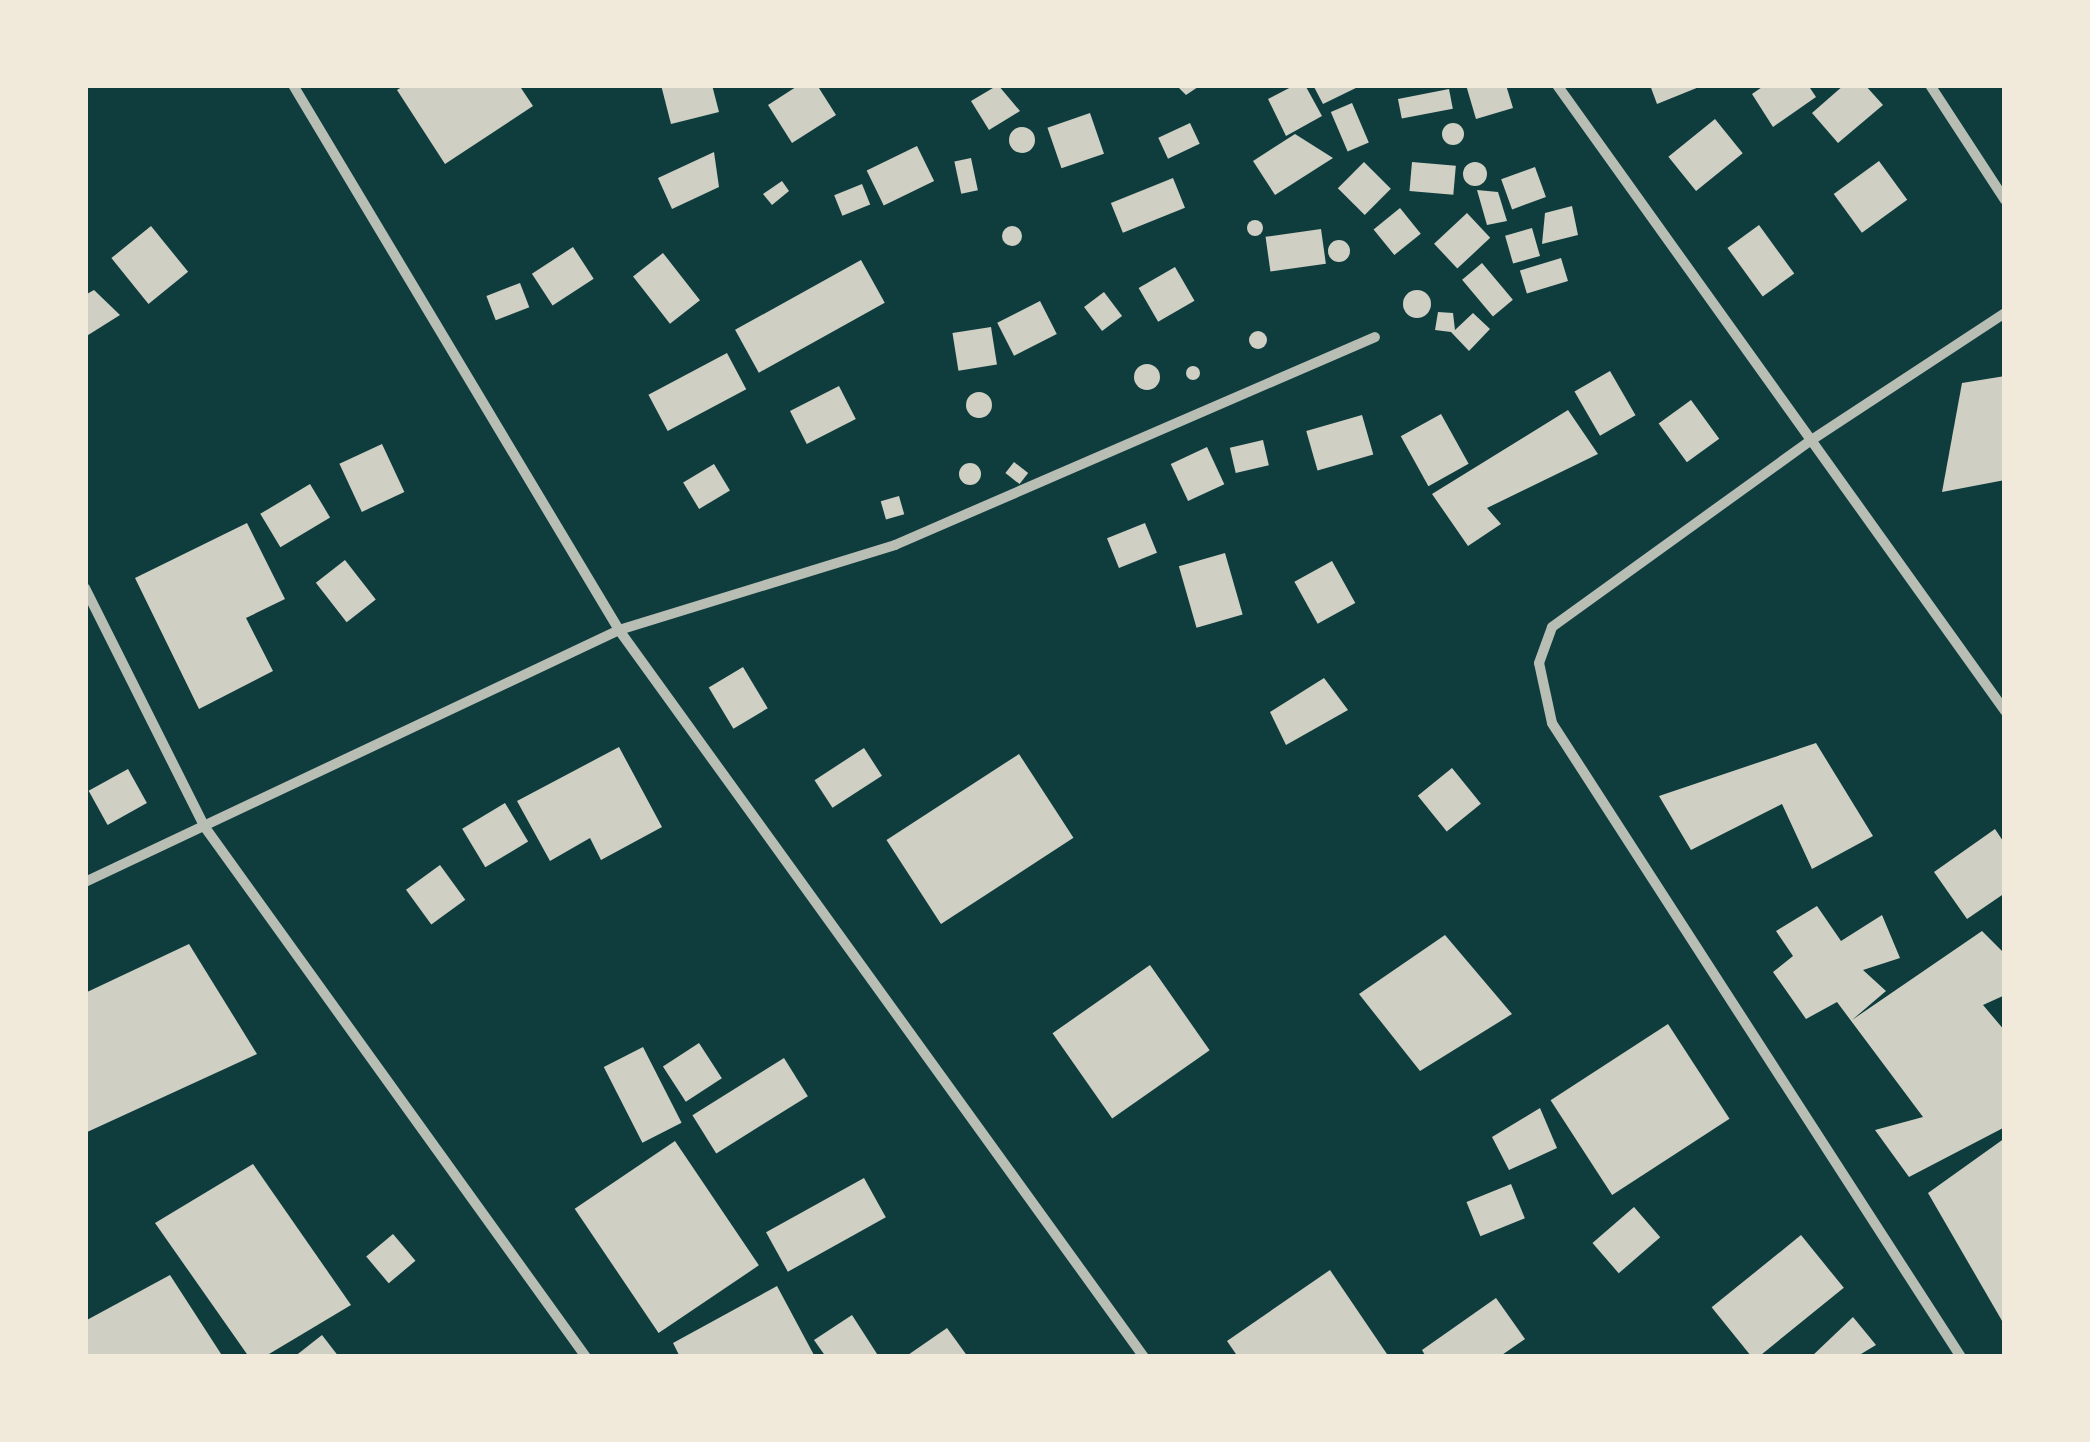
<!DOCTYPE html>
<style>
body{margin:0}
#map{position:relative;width:2090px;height:1442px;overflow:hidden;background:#0f3d3e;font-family:"Archivo Narrow",sans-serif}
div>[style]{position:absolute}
.building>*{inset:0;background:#cfcfc3;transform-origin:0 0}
.round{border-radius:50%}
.minor>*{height:10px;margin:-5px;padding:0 5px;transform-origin:5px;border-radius:5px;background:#b8beb3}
span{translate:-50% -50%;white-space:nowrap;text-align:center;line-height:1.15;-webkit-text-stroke:9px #f1e9da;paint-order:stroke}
.frame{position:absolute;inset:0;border:88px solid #f1e9da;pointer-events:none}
</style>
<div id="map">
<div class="building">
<div style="clip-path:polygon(405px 85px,519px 85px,533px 106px,445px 164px,397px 90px)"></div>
<div style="clip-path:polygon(661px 85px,712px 85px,719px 112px,671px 124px)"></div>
<div style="clip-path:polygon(799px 85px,817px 85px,836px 115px,792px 143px,768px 105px)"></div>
<div style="clip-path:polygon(998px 85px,1020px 111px,989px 130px,971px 101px)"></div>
<div style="clip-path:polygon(1176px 85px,1201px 85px,1186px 95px)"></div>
<div style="clip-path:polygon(1295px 85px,1305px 85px,1322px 116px,1286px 136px,1268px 99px)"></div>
<div style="clip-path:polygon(1313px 85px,1362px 85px,1323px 104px)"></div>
<div style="clip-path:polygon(1466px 85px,1506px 85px,1513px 108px,1476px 119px)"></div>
<div style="clip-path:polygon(1650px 85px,1704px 85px,1657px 104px)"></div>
<div style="clip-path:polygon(1765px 85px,1808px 85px,1816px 97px,1773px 127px,1752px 94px)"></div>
<div style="clip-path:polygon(1844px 85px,1865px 85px,1883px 105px,1838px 143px,1812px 113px)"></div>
<div style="left:1449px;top:89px;width:20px;height:52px;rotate:79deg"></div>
<div style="left:1352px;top:103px;width:43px;height:23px;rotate:67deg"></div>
<div style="left:1090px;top:113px;width:43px;height:45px;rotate:71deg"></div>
<div style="left:1715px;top:119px;width:44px;height:60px;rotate:51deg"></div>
<div style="left:1190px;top:123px;width:23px;height:35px;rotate:65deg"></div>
<div class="round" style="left:1442px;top:123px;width:22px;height:22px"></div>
<div class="round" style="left:1009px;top:127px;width:26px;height:26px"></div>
<div style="clip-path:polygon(1295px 134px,1333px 158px,1275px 195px,1253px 161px)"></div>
<div style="left:917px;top:146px;width:39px;height:56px;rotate:64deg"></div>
<div style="clip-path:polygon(714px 152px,719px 187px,672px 209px,658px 178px)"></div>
<div style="left:971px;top:158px;width:33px;height:17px;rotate:78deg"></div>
<div style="left:1879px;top:161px;width:48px;height:56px;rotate:54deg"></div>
<div class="round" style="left:1463px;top:162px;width:24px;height:24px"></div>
<div style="left:1364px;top:162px;width:38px;height:37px;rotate:45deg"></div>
<div style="left:1412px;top:162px;width:44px;height:29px;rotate:5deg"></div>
<div style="left:1535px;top:167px;width:32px;height:36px;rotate:70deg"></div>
<div style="left:1173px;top:178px;width:32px;height:67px;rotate:68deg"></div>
<div style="clip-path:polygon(782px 181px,789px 191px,772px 205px,763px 194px)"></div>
<div style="left:862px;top:184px;width:22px;height:30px;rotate:68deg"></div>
<div style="clip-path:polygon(1477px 190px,1498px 192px,1507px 221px,1487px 225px)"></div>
<div style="clip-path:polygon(1572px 206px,1578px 235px,1542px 244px,1545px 213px)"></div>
<div style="left:1400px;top:208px;width:33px;height:34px;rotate:51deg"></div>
<div style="left:1467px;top:213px;width:34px;height:45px;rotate:47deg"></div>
<div class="round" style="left:1247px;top:220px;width:16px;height:16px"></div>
<div style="left:1759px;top:225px;width:60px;height:39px;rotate:54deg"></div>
<div class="round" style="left:1002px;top:226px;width:20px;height:20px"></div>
<div style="left:151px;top:226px;width:59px;height:51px;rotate:51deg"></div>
<div style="left:1532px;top:228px;width:29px;height:28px;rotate:74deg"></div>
<div style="left:1321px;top:229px;width:35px;height:56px;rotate:82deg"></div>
<div class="round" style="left:1328px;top:240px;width:22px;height:22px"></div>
<div style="left:573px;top:247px;width:38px;height:49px;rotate:57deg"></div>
<div style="left:663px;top:253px;width:60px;height:38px;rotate:52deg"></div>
<div style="left:1561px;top:258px;width:24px;height:43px;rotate:73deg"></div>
<div style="left:861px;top:260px;width:49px;height:144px;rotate:61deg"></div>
<div style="left:1482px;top:263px;width:48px;height:26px;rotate:50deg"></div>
<div style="left:1175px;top:267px;width:39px;height:42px;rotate:60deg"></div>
<div style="left:520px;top:283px;width:26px;height:36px;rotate:69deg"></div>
<div class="round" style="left:1403px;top:290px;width:28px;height:28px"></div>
<div style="clip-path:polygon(94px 290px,120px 315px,85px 337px,85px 295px)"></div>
<div style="left:1104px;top:292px;width:30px;height:25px;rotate:53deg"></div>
<div style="left:1040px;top:301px;width:37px;height:48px;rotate:63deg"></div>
<div style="clip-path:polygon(1438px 312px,1453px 313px,1455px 330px,1473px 313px,1490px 329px,1469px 351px,1451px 332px,1435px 330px)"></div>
<div style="left:991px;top:327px;width:38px;height:39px;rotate:81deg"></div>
<div class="round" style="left:1249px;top:331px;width:18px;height:18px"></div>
<div style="left:727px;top:353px;width:41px;height:89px;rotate:62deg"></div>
<div class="round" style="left:1134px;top:364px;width:26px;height:26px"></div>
<div class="round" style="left:1186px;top:366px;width:14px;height:14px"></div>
<div style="left:1610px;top:371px;width:51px;height:41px;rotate:60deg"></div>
<div style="clip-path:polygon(2005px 376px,2005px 480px,1942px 492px,1962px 383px)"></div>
<div style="left:839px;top:386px;width:37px;height:55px;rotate:63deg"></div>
<div class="round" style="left:966px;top:392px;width:26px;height:26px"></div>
<div style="left:1691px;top:400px;width:48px;height:40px;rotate:54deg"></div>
<div style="clip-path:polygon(1568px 410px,1598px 454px,1487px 508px,1501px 524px,1468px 546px,1432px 494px)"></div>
<div style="left:1441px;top:414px;width:57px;height:46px;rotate:61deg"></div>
<div style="left:1362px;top:415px;width:41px;height:58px;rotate:74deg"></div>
<div style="left:1263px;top:440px;width:26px;height:34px;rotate:77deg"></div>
<div style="left:382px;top:444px;width:53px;height:47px;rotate:65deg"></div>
<div style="left:1207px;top:447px;width:41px;height:40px;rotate:65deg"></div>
<div style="left:1014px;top:462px;width:18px;height:14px;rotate:38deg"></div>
<div class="round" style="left:959px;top:463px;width:22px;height:22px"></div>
<div style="left:714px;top:464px;width:31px;height:36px;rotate:59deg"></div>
<div style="left:310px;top:484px;width:39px;height:58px;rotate:59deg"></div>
<div style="left:899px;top:496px;width:19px;height:19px;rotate:74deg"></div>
<div style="clip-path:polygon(247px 523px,285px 599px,246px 618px,273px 671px,199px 709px,135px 578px)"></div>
<div style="left:1145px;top:523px;width:32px;height:41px;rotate:68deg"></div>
<div style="left:1225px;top:553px;width:64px;height:48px;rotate:74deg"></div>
<div style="left:345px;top:560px;width:50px;height:37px;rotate:52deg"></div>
<div style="left:1332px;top:561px;width:48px;height:43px;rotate:61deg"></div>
<div style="left:743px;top:667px;width:48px;height:40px;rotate:59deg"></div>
<div style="clip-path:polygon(1324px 678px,1348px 710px,1286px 745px,1270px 712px)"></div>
<div style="clip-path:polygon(1816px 743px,1873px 836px,1812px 869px,1782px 804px,1691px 850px,1659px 796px)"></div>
<div style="clip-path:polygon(619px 747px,662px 827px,601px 860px,590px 838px,550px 861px,517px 801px)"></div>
<div style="left:864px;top:748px;width:33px;height:59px;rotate:57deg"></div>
<div style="left:1019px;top:754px;width:100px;height:158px;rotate:57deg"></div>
<div style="left:1452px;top:768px;width:46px;height:44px;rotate:51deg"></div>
<div style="left:128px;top:769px;width:39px;height:45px;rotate:61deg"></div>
<div style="left:505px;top:803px;width:45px;height:50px;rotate:59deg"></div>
<div style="clip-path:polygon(1995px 829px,2005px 844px,2005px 893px,1967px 919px,1934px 872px)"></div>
<div style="left:440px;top:865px;width:43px;height:42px;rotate:54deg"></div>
<div style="clip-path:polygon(1817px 906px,1841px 941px,1882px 915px,1900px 958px,1863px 970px,1886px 991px,1852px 1020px,1982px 931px,2005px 954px,2005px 995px,1983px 1005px,2005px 1031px,2005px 1127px,1909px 1177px,1875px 1130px,1923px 1117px,1837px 1002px,1806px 1019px,1773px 972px,1793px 956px,1776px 931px)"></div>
<div style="clip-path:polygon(1445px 935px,1512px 1014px,1420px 1071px,1359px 994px)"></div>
<div style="clip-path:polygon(189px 944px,257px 1054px,85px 1133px,85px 993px)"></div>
<div style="left:1150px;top:965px;width:104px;height:119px;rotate:55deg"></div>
<div style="left:1668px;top:1024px;width:113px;height:140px;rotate:57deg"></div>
<div style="left:699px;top:1043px;width:42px;height:43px;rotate:57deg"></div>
<div style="left:643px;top:1047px;width:85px;height:44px;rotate:63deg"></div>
<div style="left:784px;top:1058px;width:45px;height:108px;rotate:58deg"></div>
<div style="clip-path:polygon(1540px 1108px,1557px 1148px,1509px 1170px,1492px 1137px)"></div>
<div style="clip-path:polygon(2005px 1138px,2005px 1326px,1928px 1193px)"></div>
<div style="left:675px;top:1141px;width:150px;height:121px;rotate:56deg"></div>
<div style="clip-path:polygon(253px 1164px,351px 1305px,264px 1357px,249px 1357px,155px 1223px)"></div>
<div style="left:864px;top:1178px;width:45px;height:112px;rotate:61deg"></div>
<div style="left:1511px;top:1184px;width:37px;height:48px;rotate:68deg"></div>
<div style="left:1634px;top:1207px;width:40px;height:55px;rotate:49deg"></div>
<div style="left:393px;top:1234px;width:35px;height:35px;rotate:50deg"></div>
<div style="left:1801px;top:1235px;width:68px;height:115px;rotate:51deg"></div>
<div style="clip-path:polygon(1330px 1270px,1389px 1357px,1238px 1357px,1227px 1341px)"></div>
<div style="clip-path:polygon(170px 1275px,223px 1357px,85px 1357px,85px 1321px)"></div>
<div style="clip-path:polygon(777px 1286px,815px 1357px,680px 1357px,673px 1343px)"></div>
<div style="clip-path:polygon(1496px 1298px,1525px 1339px,1499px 1357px,1426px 1357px,1422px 1350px)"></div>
<div style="clip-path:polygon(852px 1315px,879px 1357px,826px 1357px,814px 1340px)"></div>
<div style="clip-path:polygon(1853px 1317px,1876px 1345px,1856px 1357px,1811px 1357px)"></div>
<div style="clip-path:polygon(947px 1328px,968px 1357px,905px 1357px)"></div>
<div style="clip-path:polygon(322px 1335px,339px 1357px,294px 1357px)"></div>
</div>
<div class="minor">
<div style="left:293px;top:85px;width:635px;rotate:59.11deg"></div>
<div style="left:619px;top:630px;width:897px;rotate:54.17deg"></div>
<div style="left:1557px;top:85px;width:770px;rotate:54.41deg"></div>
<div style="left:1930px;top:85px;width:137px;rotate:56.9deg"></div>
<div style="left:85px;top:588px;width:266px;rotate:63.4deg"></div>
<div style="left:204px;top:826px;width:654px;rotate:54.27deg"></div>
<div style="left:85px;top:882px;width:590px;rotate:-25.26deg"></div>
<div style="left:619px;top:630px;width:289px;rotate:-17.1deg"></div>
<div style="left:895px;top:545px;width:523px;rotate:-23.43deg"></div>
<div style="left:1961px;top:1357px;width:754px;rotate:-122.83deg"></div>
<div style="left:1552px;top:723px;width:61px;rotate:-102.2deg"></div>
<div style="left:1539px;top:663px;width:38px;rotate:-70deg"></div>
<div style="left:1552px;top:627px;width:318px;rotate:-35.8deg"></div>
<div style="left:1810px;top:441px;width:233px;rotate:-33.3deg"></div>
</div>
<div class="frame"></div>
</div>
